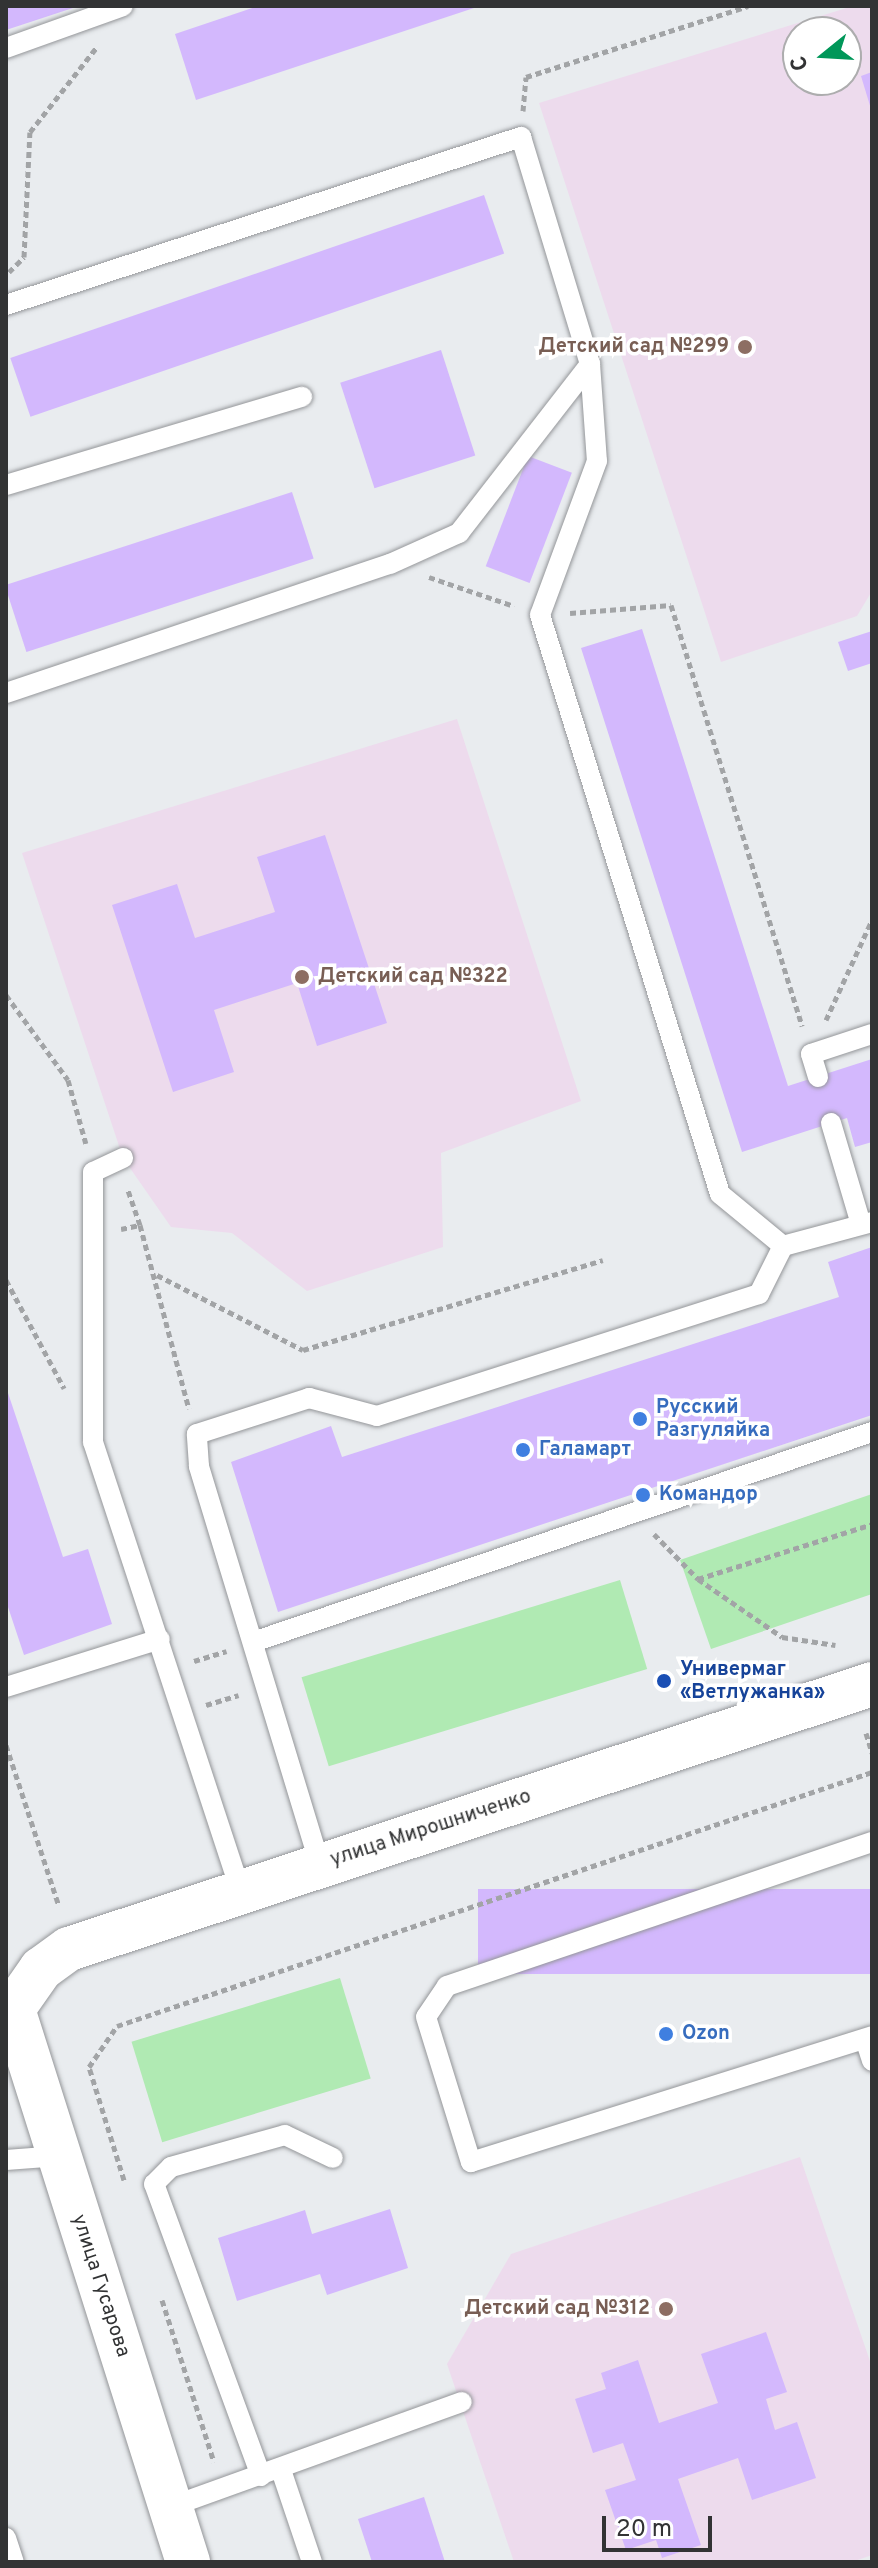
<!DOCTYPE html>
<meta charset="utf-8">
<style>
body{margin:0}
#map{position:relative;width:878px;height:2568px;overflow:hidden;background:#e9ecef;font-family:Overpass,sans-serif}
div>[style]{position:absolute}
.education>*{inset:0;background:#eddbed}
.green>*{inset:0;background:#b0eab3;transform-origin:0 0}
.building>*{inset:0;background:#d3b8fd;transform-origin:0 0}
.path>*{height:5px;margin-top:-2.5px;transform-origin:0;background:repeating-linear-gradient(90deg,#a2a4a6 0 6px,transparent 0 10px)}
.roads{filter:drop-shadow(0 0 2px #949699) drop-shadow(0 0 2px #949699)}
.service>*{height:20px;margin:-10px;padding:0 10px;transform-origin:10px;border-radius:10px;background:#fff}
.tertiary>*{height:44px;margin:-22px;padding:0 22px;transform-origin:22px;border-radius:22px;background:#fff}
.dots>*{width:22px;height:22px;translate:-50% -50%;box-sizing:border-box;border:4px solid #fff;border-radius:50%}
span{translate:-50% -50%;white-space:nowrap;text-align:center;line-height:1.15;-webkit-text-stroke:7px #fff;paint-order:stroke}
.education-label{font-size:20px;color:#785e54;font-weight:700}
.right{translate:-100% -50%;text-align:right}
.left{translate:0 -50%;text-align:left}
.shop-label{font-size:20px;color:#366cbe;font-weight:700}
.transit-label{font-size:20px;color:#164399;font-weight:700}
.street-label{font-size:20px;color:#323334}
.frame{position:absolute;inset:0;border:8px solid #323334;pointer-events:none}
.north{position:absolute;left:782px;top:16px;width:80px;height:80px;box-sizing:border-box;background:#fff;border:2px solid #adadae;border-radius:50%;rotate:252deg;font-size:22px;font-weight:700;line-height:32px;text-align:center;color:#323334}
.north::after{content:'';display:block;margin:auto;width:28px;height:36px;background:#009759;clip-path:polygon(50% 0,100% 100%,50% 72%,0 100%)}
.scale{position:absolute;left:602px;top:2516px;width:110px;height:36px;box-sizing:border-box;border:4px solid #323334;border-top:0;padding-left:10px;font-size:24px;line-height:28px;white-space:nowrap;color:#323334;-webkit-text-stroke:6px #fff;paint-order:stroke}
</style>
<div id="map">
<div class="education">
<div style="clip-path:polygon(evenodd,853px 6px,872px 6px,872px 591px,857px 616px,721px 662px,539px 103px,853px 6px,798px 32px,846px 32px,846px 80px,798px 80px,798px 32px)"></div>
<div style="clip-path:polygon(457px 719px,581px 1101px,441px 1153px,443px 1247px,307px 1291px,232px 1233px,171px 1227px,123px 1158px,22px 853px)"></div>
<div style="clip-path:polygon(800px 2157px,872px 2367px,872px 2555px,852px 2562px,514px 2562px,447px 2364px,511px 2254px)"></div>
</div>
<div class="green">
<div style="clip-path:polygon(872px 1494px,872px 1594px,711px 1649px,680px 1560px)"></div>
<div style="left:620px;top:1580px;width:93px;height:333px;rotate:73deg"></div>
<div style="left:340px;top:1978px;width:105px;height:218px;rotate:73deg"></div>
</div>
<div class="building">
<div style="clip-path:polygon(6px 6px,76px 6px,76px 7px,6px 30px)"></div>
<div style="clip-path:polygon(258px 6px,477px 6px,477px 7px,196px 100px,175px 34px)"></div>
<div style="clip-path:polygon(872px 72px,872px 109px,871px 109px,861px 76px)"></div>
<div style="left:484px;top:195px;width:62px;height:501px;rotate:71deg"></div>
<div style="left:441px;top:350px;width:111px;height:106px;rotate:72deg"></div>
<div style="left:528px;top:456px;width:47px;height:118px;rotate:21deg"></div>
<div style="left:292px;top:492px;width:70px;height:302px;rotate:72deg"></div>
<div style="clip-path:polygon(642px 629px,788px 1086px,872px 1059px,872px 1142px,855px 1147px,847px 1118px,742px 1152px,581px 648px)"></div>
<div style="clip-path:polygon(872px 631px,872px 663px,848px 671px,838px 642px)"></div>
<div style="clip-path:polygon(325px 835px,387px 1023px,317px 1046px,297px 983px,214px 1010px,234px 1072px,173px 1092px,112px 905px,177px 884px,195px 938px,275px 912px,257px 857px)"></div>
<div style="clip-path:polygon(872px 1247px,872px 1415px,278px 1612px,231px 1462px,331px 1426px,342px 1457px,839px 1297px,828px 1262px)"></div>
<div style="clip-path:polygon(6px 1387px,63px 1557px,88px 1549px,112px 1624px,24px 1655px,6px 1601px)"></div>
<div style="left:872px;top:1889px;width:85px;height:394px;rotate:90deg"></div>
<div style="clip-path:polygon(390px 2209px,408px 2268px,327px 2295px,320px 2274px,237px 2301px,218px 2238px,305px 2210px,312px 2234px)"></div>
<div style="clip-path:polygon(766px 2332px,787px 2392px,766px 2399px,775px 2430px,797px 2422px,816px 2478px,752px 2500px,738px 2458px,678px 2479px,701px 2545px,662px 2558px,656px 2540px,626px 2550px,605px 2490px,636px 2480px,623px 2443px,593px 2453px,575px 2399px,606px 2389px,601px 2373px,638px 2360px,659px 2423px,718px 2403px,701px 2354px)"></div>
<div style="clip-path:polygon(424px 2497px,445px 2562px,372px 2562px,358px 2519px)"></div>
</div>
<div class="path">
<div style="left:523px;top:111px;width:34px;rotate:-85deg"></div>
<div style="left:526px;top:77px;width:233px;rotate:-17.7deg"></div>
<div style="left:9px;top:272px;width:21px;rotate:-45deg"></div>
<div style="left:24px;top:257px;width:125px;rotate:-87.3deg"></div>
<div style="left:30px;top:132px;width:107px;rotate:-51.8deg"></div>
<div style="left:429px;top:577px;width:90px;rotate:18.8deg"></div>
<div style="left:570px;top:613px;width:101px;rotate:-4.5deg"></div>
<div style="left:671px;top:605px;width:441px;rotate:72.7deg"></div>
<div style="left:6px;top:995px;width:105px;rotate:53.9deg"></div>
<div style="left:68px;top:1080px;width:66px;rotate:74.3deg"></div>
<div style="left:826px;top:1020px;width:110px;rotate:-65.3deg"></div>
<div style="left:140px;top:1225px;width:190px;rotate:75.1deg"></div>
<div style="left:121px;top:1229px;width:19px;rotate:-12deg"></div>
<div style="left:140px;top:1225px;width:39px;rotate:-109deg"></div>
<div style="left:157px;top:1275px;width:164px;rotate:27.2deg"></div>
<div style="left:303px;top:1350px;width:313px;rotate:-16.7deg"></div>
<div style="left:6px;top:1280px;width:123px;rotate:61.8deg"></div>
<div style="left:654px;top:1534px;width:63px;rotate:45.6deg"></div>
<div style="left:698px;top:1579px;width:102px;rotate:34.6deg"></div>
<div style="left:782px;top:1637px;width:54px;rotate:8.6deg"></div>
<div style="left:698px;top:1579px;width:182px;rotate:-17.5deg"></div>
<div style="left:194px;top:1661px;width:34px;rotate:-17deg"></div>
<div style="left:206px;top:1705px;width:34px;rotate:-17deg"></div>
<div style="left:866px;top:1733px;width:21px;rotate:73deg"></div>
<div style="left:6px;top:1745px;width:169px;rotate:71.8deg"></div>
<div style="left:124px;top:2180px;width:118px;rotate:-107.2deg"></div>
<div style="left:89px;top:2067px;width:50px;rotate:-55.7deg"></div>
<div style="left:117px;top:2026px;width:797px;rotate:-18.59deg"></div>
<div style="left:162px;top:2300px;width:170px;rotate:72.2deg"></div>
</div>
<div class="roads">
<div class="service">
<div style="left:6px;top:48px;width:124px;rotate:-19.7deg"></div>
<div style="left:6px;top:305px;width:542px;rotate:-18.07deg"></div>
<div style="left:521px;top:137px;width:237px;rotate:73.1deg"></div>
<div style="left:590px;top:364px;width:97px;rotate:85.9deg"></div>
<div style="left:597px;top:461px;width:164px;rotate:110.3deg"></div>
<div style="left:540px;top:615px;width:606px;rotate:72.73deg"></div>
<div style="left:720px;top:1194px;width:82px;rotate:39.5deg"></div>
<div style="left:783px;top:1246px;width:92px;rotate:-15.1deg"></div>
<div style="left:6px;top:485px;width:309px;rotate:-16.6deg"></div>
<div style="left:6px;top:693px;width:405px;rotate:-18.6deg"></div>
<div style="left:390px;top:564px;width:76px;rotate:-24.2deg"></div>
<div style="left:459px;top:533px;width:214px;rotate:-52.2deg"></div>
<div style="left:818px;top:1077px;width:24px;rotate:-107deg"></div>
<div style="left:811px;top:1054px;width:64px;rotate:-18.2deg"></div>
<div style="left:831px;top:1123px;width:105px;rotate:73.5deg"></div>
<div style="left:123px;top:1158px;width:33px;rotate:155deg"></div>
<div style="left:93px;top:1172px;width:270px;rotate:90deg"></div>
<div style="left:93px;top:1442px;width:472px;rotate:71.8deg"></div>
<div style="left:253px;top:1642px;width:654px;rotate:-18.74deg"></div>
<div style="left:6px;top:1687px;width:161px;rotate:-17.3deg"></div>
<div style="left:872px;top:1842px;width:449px;rotate:161.3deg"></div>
<div style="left:447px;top:1986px;width:37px;rotate:124deg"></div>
<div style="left:426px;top:2017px;width:152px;rotate:72.8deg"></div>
<div style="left:471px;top:2162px;width:420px;rotate:-17.4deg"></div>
<div style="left:320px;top:1865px;width:417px;rotate:-106.9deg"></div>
<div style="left:199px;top:1466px;width:32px;rotate:-94deg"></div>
<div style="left:197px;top:1434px;width:118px;rotate:-17.8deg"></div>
<div style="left:309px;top:1398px;width:70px;rotate:14.8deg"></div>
<div style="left:377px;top:1416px;width:401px;rotate:-17.7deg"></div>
<div style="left:759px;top:1294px;width:54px;rotate:-63.4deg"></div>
<div style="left:865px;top:2039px;width:23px;rotate:72deg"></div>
<div style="left:6px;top:2160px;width:53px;rotate:-4.3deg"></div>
<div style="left:281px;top:2470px;width:97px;rotate:71.4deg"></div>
<div style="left:261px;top:2476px;width:311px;rotate:-110.1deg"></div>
<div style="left:154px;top:2184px;width:24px;rotate:-45deg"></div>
<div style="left:171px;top:2167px;width:118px;rotate:-15.7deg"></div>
<div style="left:285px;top:2135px;width:53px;rotate:25.6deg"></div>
<div style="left:170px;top:2507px;width:310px;rotate:-19.8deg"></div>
<div style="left:6px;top:2538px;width:25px;rotate:72deg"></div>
</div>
<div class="tertiary">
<div style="left:188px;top:2562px;width:580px;rotate:-107.56deg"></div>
<div style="left:13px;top:2009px;width:49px;rotate:-55deg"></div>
<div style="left:41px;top:1969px;width:34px;rotate:-36deg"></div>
<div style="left:69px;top:1949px;width:846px;rotate:-18.26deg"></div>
</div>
</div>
<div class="dots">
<div style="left:745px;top:347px;background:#8d6e63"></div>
<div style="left:302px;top:977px;background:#8d6e63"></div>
<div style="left:640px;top:1419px;background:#3f7fe0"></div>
<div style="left:523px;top:1450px;background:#3f7fe0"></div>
<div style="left:643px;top:1495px;background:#3f7fe0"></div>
<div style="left:664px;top:1681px;background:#1a4fb4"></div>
<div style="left:666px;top:2034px;background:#3f7fe0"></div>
<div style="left:666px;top:2309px;background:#8d6e63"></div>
</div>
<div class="education-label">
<span class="right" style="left:729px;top:347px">Детский сад №299</span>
<span class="left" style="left:318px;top:977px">Детский сад №322</span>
<span class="right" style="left:650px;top:2309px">Детский сад №312</span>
</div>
<div class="shop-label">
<span class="left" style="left:656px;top:1420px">Русский<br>Разгуляйка</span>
<span class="left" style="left:539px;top:1450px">Галамарт</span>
<span class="left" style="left:659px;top:1495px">Командор</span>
<span class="left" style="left:682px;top:2034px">Ozon</span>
</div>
<div class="transit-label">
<span class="left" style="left:680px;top:1682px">Универмаг<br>«Ветлужанка»</span>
</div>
<div class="street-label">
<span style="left:431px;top:1829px;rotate:-18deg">улица Мирошниченко</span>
<span style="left:100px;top:2286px;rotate:72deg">улица Гусарова</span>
</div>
<div class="frame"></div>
<div class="north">С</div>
<div class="scale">20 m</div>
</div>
